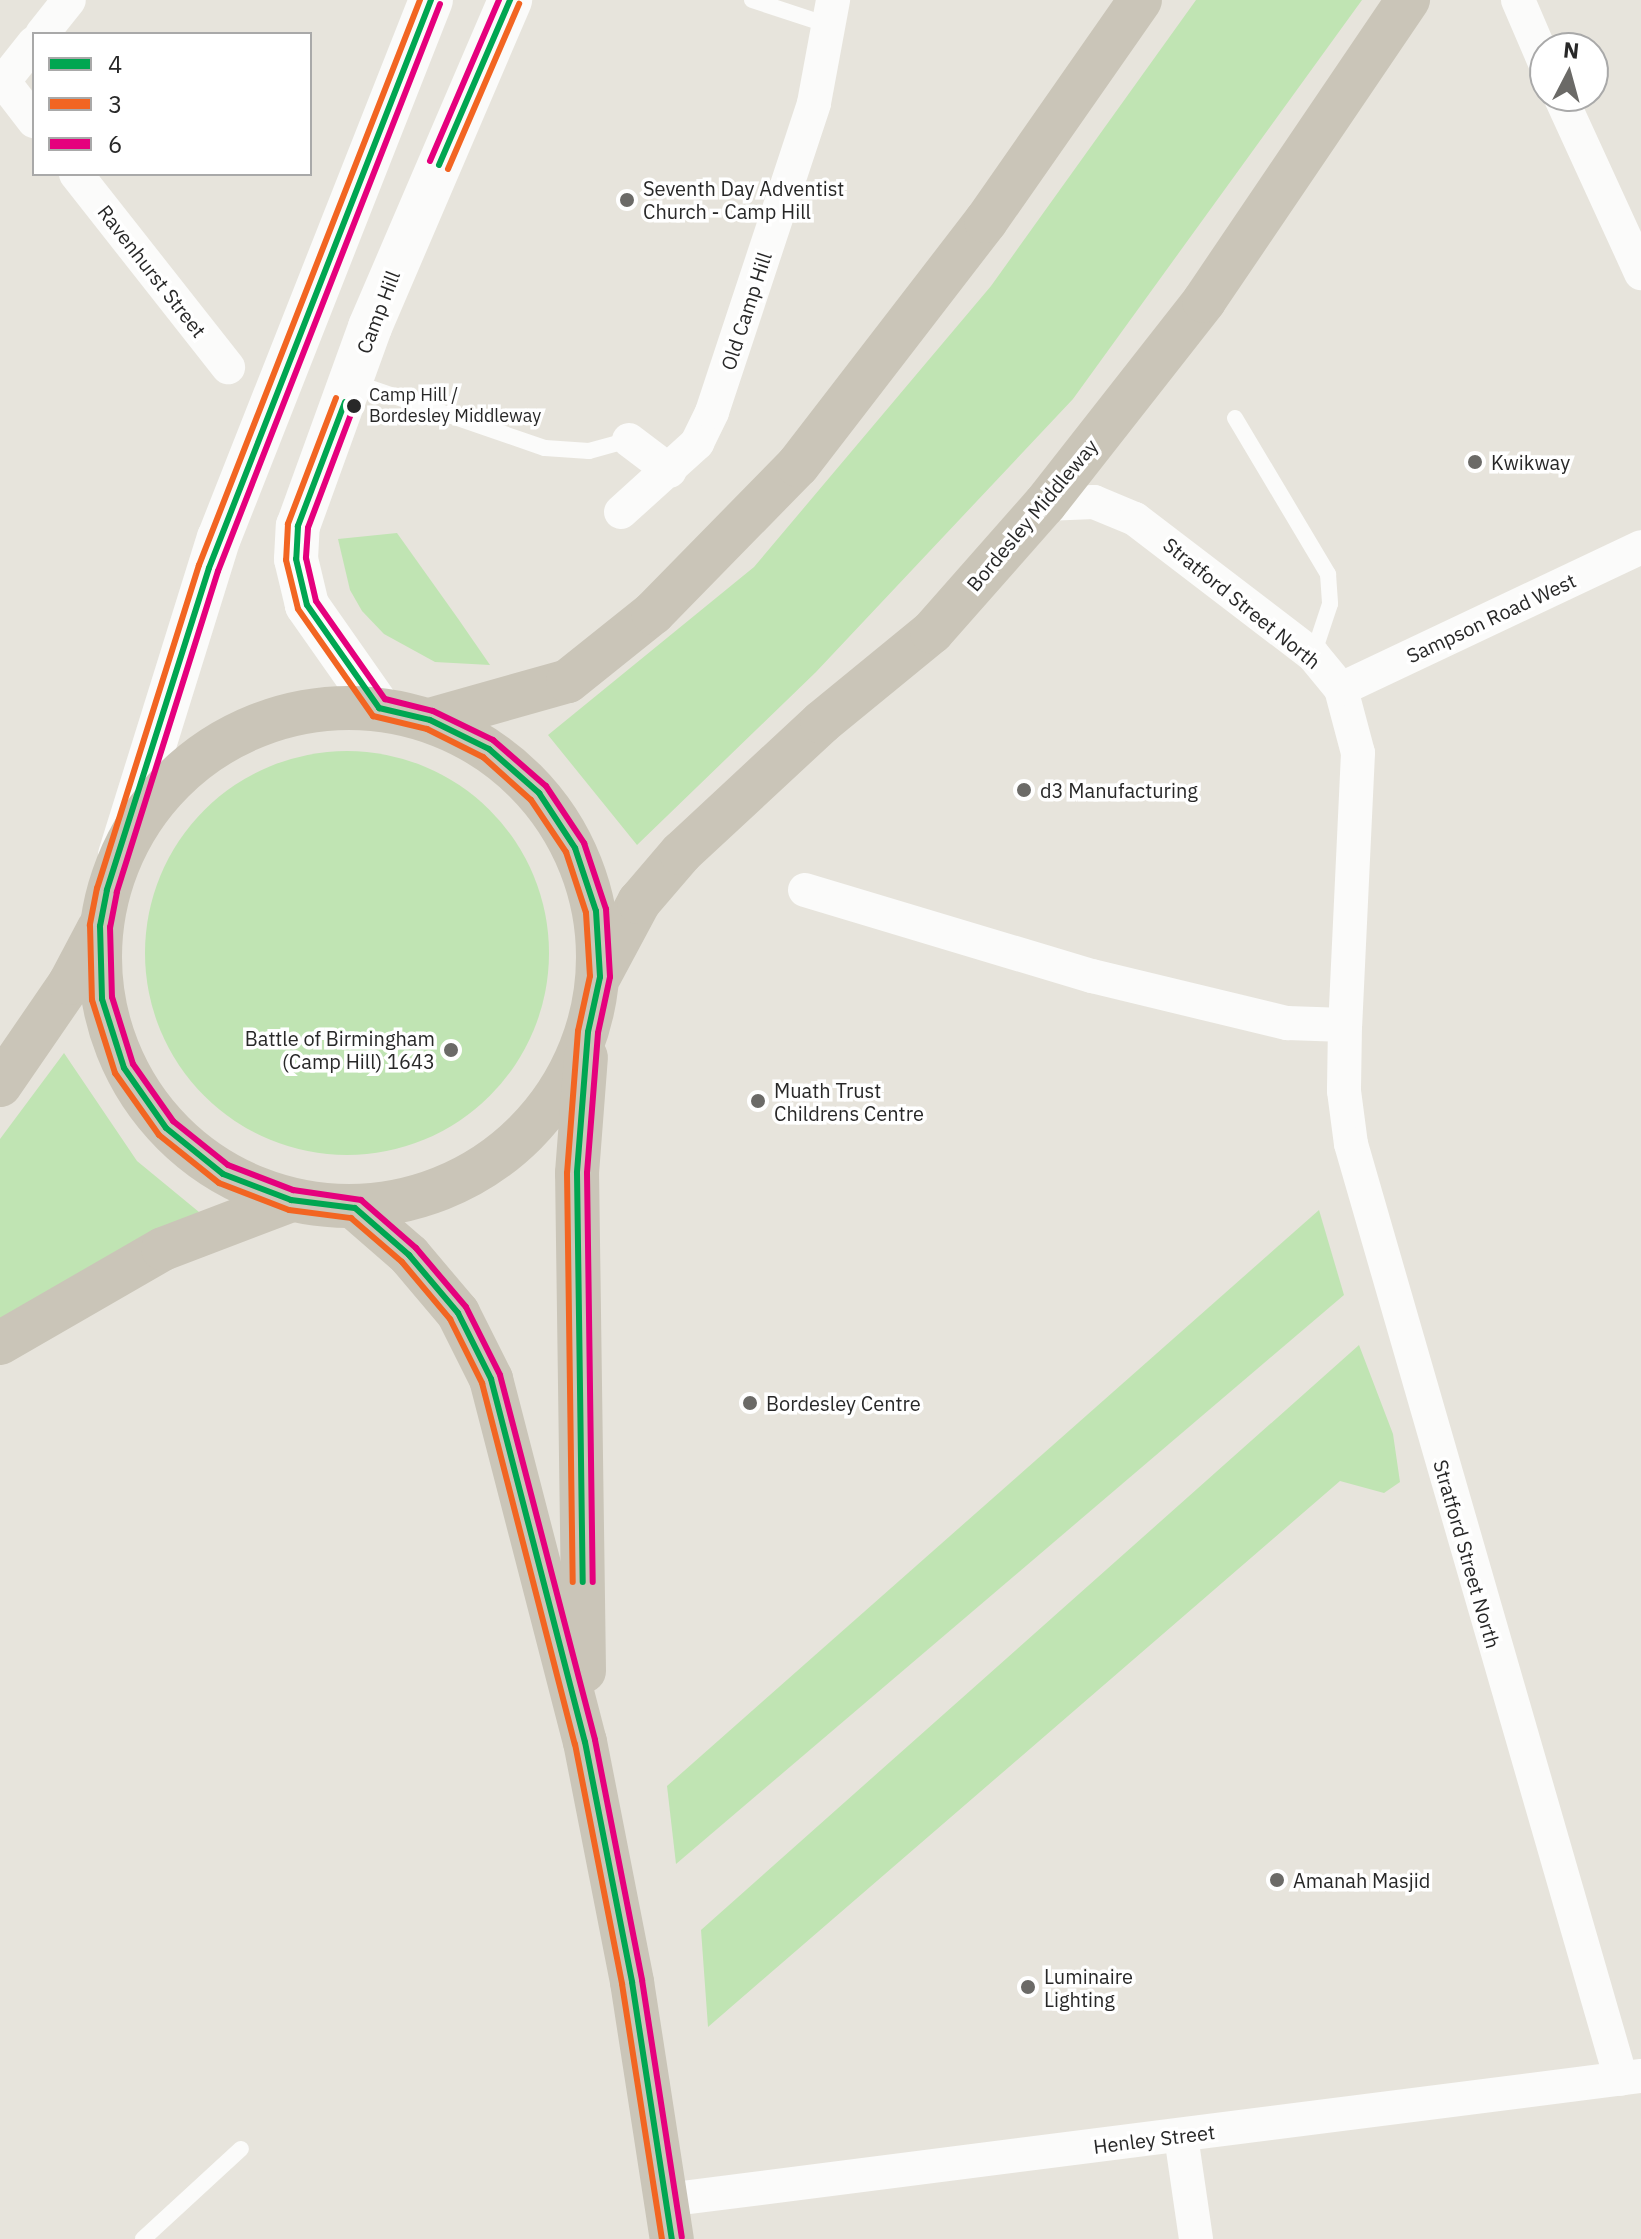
<!DOCTYPE html>
<style>
body{margin:0}
#map{position:relative;width:1641px;height:2239px;overflow:hidden;background:#e7e4dc;font-family:"IBM Plex Sans",sans-serif}
div>[style]{position:absolute}
.green>*{inset:0;background:#c0e4b3}
.round{border-radius:50%}
.service>*{height:16px;margin:-8px;padding:0 8px;transform-origin:8px;border-radius:8px;background:#fbfbfa}
.minor>*{height:34px;margin:-17px;padding:0 17px;transform-origin:17px;border-radius:17px;background:#fbfbfa}
.secondary>*{height:44px;margin:-22px;padding:0 22px;transform-origin:22px;border-radius:22px;background:#fbfbfa}
.trunk>*{height:44px;margin:-22px;padding:0 22px;transform-origin:22px;border-radius:22px;background:#cac5b8}
.trunk>.ring{margin:-22px;padding:0;box-sizing:content-box;background:none;border:44px solid #cac5b8;border-radius:50%}
.bus-1>*{height:6px;margin:-3px;padding:0 3px;transform-origin:3px;border-radius:3px;background:#00a651}
.bus-2>*{height:6px;margin:-3px;padding:0 3px;transform-origin:3px;border-radius:3px;background:#f26522}
.bus-3>*{height:6px;margin:-3px;padding:0 3px;transform-origin:3px;border-radius:3px;background:#e5007d}
.dots>*{width:22px;height:22px;translate:-50% -50%;box-sizing:border-box;border:4px solid #fff;border-radius:50%}
span{translate:-50% -50%;white-space:nowrap;text-align:center;line-height:1.15;-webkit-text-stroke:7px #fff;paint-order:stroke}
.bus-label{font-size:18px;color:#282828}
.left{translate:0 -50%;text-align:left}
.poi-label{font-size:20px;color:#282828}
.right{translate:-100% -50%;text-align:right}
.street-label{font-size:20px;color:#282828}
.legend{position:absolute;left:32px;top:32px;width:280px;height:144px;box-sizing:border-box;background:#fff;border:2px solid #a9a9a9;margin:0;padding:10px 14px;list-style:none;font-size:24px;color:#282828}
.legend li{display:flex;align-items:center;gap:16px;height:40px}
.legend b{width:40px;border:2px solid #a9a9a9}
.north{position:absolute;left:1529px;top:32px;width:80px;height:80px;box-sizing:border-box;background:#fff;border:2px solid #a9a9a9;border-radius:50%;rotate:6deg;font-size:22px;font-weight:700;line-height:32px;text-align:center;color:#282828}
.north::after{content:'';display:block;margin:auto;width:28px;height:36px;background:#6b6a67;clip-path:polygon(50% 0,100% 100%,50% 72%,0 100%)}
</style>
<div id="map">
<div class="green">
<div style="clip-path:polygon(1196px 0,1362px 0,1073px 399px,816px 672px,637px 845px,548px 735px,754px 567px,991px 286px)"></div>
<div style="clip-path:polygon(397px 533px,459px 620px,490px 665px,435px 662px,384px 634px,362px 611px,350px 590px,338px 539px)"></div>
<div class="round" style="left:145px;top:751px;width:404px;height:404px"></div>
<div style="clip-path:polygon(64px 1053px,137px 1161px,199px 1212px,0 1320px,0 1139px)"></div>
<div style="clip-path:polygon(1319px 1210px,1344px 1295px,676px 1864px,667px 1786px)"></div>
<div style="clip-path:polygon(1359px 1345px,1393px 1434px,1400px 1482px,1384px 1493px,1340px 1481px,708px 2027px,701px 1930px)"></div>
</div>
<div class="service">
<div style="left:752px;top:0;width:80px;rotate:18.2deg"></div>
<div style="left:353px;top:382px;width:203px;rotate:19deg"></div>
<div style="left:545px;top:448px;width:44px;rotate:3.9deg"></div>
<div style="left:589px;top:451px;width:41px;rotate:-15.4deg"></div>
<div style="left:1235px;top:418px;width:182px;rotate:59.2deg"></div>
<div style="left:1328px;top:574px;width:30px;rotate:86deg"></div>
<div style="left:1330px;top:604px;width:54px;rotate:108.4deg"></div>
<div style="left:143px;top:2239px;width:133px;rotate:-42.6deg"></div>
</div>
<div class="minor">
<div style="left:1518px;top:0;width:69px;rotate:66.8deg"></div>
<div style="left:42px;top:34px;width:43px;rotate:-51.5deg"></div>
<div style="left:0;top:77px;width:56px;rotate:52.3deg"></div>
<div style="left:3px;top:82px;width:50px;rotate:-51.5deg"></div>
<div style="left:1560px;top:96px;width:195px;rotate:65.4deg"></div>
<div style="left:76px;top:174px;width:246px;rotate:51.8deg"></div>
<div style="left:629px;top:440px;width:51px;rotate:37.1deg"></div>
<div style="left:1045px;top:504px;width:49px;rotate:-2.3deg"></div>
<div style="left:1094px;top:502px;width:44px;rotate:22.5deg"></div>
<div style="left:1135px;top:519px;width:224px;rotate:37.4deg"></div>
<div style="left:1313px;top:655px;width:44px;rotate:50.5deg"></div>
<div style="left:1341px;top:689px;width:66px;rotate:75.1deg"></div>
<div style="left:1358px;top:753px;width:272px;rotate:92.7deg"></div>
<div style="left:1345px;top:1025px;width:66px;rotate:90.9deg"></div>
<div style="left:1344px;top:1091px;width:53px;rotate:82.5deg"></div>
<div style="left:1351px;top:1144px;width:973px;rotate:73.89deg"></div>
<div style="left:621px;top:512px;width:103px;rotate:-42.2deg"></div>
<div style="left:697px;top:443px;width:34px;rotate:-64deg"></div>
<div style="left:712px;top:412px;width:325px;rotate:-71.7deg"></div>
<div style="left:814px;top:103px;width:105px;rotate:-79.5deg"></div>
<div style="left:1341px;top:689px;width:332px;rotate:-25.3deg"></div>
<div style="left:805px;top:890px;width:300px;rotate:16.7deg"></div>
<div style="left:1092px;top:976px;width:201px;rotate:13.6deg"></div>
<div style="left:1287px;top:1023px;width:58px;rotate:2deg"></div>
<div style="left:1181px;top:2136px;width:104px;rotate:81.7deg"></div>
<div style="left:666px;top:2200px;width:983px;rotate:-7.25deg"></div>
</div>
<div class="secondary">
<div style="left:379px;top:708px;width:126px;rotate:-125deg"></div>
<div style="left:307px;top:605px;width:47px;rotate:-103.4deg"></div>
<div style="left:296px;top:559px;width:33px;rotate:-87deg"></div>
<div style="left:298px;top:526px;width:212px;rotate:-70.1deg"></div>
<div style="left:370px;top:327px;width:356px;rotate:-66.8deg"></div>
<div style="left:120px;top:855px;width:332px;rotate:-72.7deg"></div>
<div style="left:219px;top:538px;width:578px;rotate:-68.49deg"></div>
</div>
<div class="trunk">
<div class="ring" style="left:100px;top:708px;width:454px;height:454px"></div>
<div style="left:430px;top:720px;width:143px;rotate:-15.8deg"></div>
<div style="left:568px;top:681px;width:109px;rotate:-38.7deg"></div>
<div style="left:653px;top:613px;width:207px;rotate:-45.6deg"></div>
<div style="left:798px;top:465px;width:308px;rotate:-52.4deg"></div>
<div style="left:986px;top:221px;width:269px;rotate:-55.1deg"></div>
<div style="left:600px;top:975px;width:83px;rotate:-61.9deg"></div>
<div style="left:639px;top:902px;width:65px;rotate:-49.4deg"></div>
<div style="left:681px;top:853px;width:192px;rotate:-42.9deg"></div>
<div style="left:822px;top:722px;width:142px;rotate:-39.3deg"></div>
<div style="left:932px;top:632px;width:171px;rotate:-48.6deg"></div>
<div style="left:1045px;top:504px;width:258px;rotate:-51.9deg"></div>
<div style="left:1204px;top:301px;width:364px;rotate:-55.9deg"></div>
<div style="left:0;top:1085px;width:124px;rotate:-55.5deg"></div>
<div style="left:70px;top:983px;width:62px;rotate:-62.2deg"></div>
<div style="left:355px;top:1208px;width:72px;rotate:41deg"></div>
<div style="left:409px;top:1255px;width:76px;rotate:49.8deg"></div>
<div style="left:458px;top:1313px;width:74px;rotate:63.4deg"></div>
<div style="left:491px;top:1379px;width:375px;rotate:75.5deg"></div>
<div style="left:585px;top:1742px;width:245px;rotate:78.9deg"></div>
<div style="left:632px;top:1982px;width:260px;rotate:81.2deg"></div>
<div style="left:0;top:1343px;width:188px;rotate:-30deg"></div>
<div style="left:163px;top:1249px;width:137px;rotate:-20.9deg"></div>
<div style="left:584px;top:1671px;width:498px;rotate:-90.8deg"></div>
<div style="left:577px;top:1173px;width:116px;rotate:-85.6deg"></div>
</div>
<div class="bus-1">
<div style="left:431px;top:0;width:610px;rotate:111.35deg"></div>
<div style="left:209px;top:568px;width:338px;rotate:107.6deg"></div>
<div style="left:107px;top:890px;width:37px;rotate:101deg"></div>
<div style="left:100px;top:926px;width:73px;rotate:88.4deg"></div>
<div style="left:102px;top:999px;width:72px;rotate:72.3deg"></div>
<div style="left:124px;top:1068px;width:73px;rotate:55deg"></div>
<div style="left:166px;top:1128px;width:73px;rotate:38.9deg"></div>
<div style="left:223px;top:1174px;width:73px;rotate:20.9deg"></div>
<div style="left:291px;top:1200px;width:64px;rotate:7.1deg"></div>
<div style="left:355px;top:1208px;width:72px;rotate:41deg"></div>
<div style="left:409px;top:1255px;width:76px;rotate:49.8deg"></div>
<div style="left:458px;top:1313px;width:74px;rotate:63.4deg"></div>
<div style="left:491px;top:1379px;width:375px;rotate:75.5deg"></div>
<div style="left:585px;top:1742px;width:245px;rotate:78.9deg"></div>
<div style="left:632px;top:1982px;width:260px;rotate:81.2deg"></div>
<div style="left:439px;top:165px;width:180px;rotate:-66.7deg"></div>
<div style="left:345px;top:402px;width:133px;rotate:110.8deg"></div>
<div style="left:298px;top:526px;width:33px;rotate:93deg"></div>
<div style="left:296px;top:559px;width:47px;rotate:76.6deg"></div>
<div style="left:307px;top:605px;width:126px;rotate:55deg"></div>
<div style="left:379px;top:708px;width:52px;rotate:13.2deg"></div>
<div style="left:430px;top:720px;width:66px;rotate:26.2deg"></div>
<div style="left:489px;top:749px;width:67px;rotate:41.3deg"></div>
<div style="left:539px;top:793px;width:66px;rotate:56.8deg"></div>
<div style="left:575px;top:848px;width:66px;rotate:71.6deg"></div>
<div style="left:596px;top:911px;width:66px;rotate:86.5deg"></div>
<div style="left:600px;top:977px;width:56px;rotate:102.3deg"></div>
<div style="left:588px;top:1032px;width:141px;rotate:94.5deg"></div>
<div style="left:577px;top:1173px;width:409px;rotate:89.2deg"></div>
</div>
<div class="bus-2">
<div style="left:420px;top:0;width:607px;rotate:111.36deg"></div>
<div style="left:199px;top:565px;width:339px;rotate:107.5deg"></div>
<div style="left:97px;top:888px;width:38px;rotate:101deg"></div>
<div style="left:90px;top:925px;width:75px;rotate:88.5deg"></div>
<div style="left:92px;top:1000px;width:77px;rotate:72.5deg"></div>
<div style="left:115px;top:1073px;width:76px;rotate:54.6deg"></div>
<div style="left:159px;top:1135px;width:77px;rotate:38.7deg"></div>
<div style="left:219px;top:1183px;width:75px;rotate:21.1deg"></div>
<div style="left:289px;top:1210px;width:63px;rotate:7.4deg"></div>
<div style="left:351px;top:1218px;width:67px;rotate:40.8deg"></div>
<div style="left:402px;top:1262px;width:75px;rotate:49.9deg"></div>
<div style="left:450px;top:1319px;width:72px;rotate:63.4deg"></div>
<div style="left:482px;top:1383px;width:373px;rotate:75.6deg"></div>
<div style="left:575px;top:1744px;width:245px;rotate:78.9deg"></div>
<div style="left:622px;top:1984px;width:258px;rotate:81.1deg"></div>
<div style="left:448px;top:169px;width:180px;rotate:-66.7deg"></div>
<div style="left:336px;top:398px;width:135px;rotate:110.9deg"></div>
<div style="left:288px;top:524px;width:36px;rotate:93deg"></div>
<div style="left:286px;top:560px;width:50px;rotate:76.2deg"></div>
<div style="left:298px;top:609px;width:131px;rotate:55deg"></div>
<div style="left:373px;top:716px;width:56px;rotate:13.5deg"></div>
<div style="left:427px;top:729px;width:63px;rotate:26.6deg"></div>
<div style="left:483px;top:757px;width:64px;rotate:41.9deg"></div>
<div style="left:531px;top:800px;width:63px;rotate:56.1deg"></div>
<div style="left:566px;top:852px;width:64px;rotate:71.8deg"></div>
<div style="left:586px;top:913px;width:63px;rotate:86.4deg"></div>
<div style="left:590px;top:976px;width:56px;rotate:102.3deg"></div>
<div style="left:578px;top:1031px;width:142px;rotate:94.4deg"></div>
<div style="left:567px;top:1173px;width:409px;rotate:89.2deg"></div>
</div>
<div class="bus-3">
<div style="left:440px;top:4px;width:609px;rotate:111.38deg"></div>
<div style="left:218px;top:571px;width:337px;rotate:107.5deg"></div>
<div style="left:117px;top:892px;width:36px;rotate:101deg"></div>
<div style="left:110px;top:927px;width:70px;rotate:88.4deg"></div>
<div style="left:112px;top:997px;width:70px;rotate:72.6deg"></div>
<div style="left:133px;top:1064px;width:70px;rotate:54.9deg"></div>
<div style="left:173px;top:1121px;width:70px;rotate:38.7deg"></div>
<div style="left:228px;top:1165px;width:70px;rotate:21deg"></div>
<div style="left:293px;top:1190px;width:69px;rotate:8.4deg"></div>
<div style="left:361px;top:1200px;width:73px;rotate:41.1deg"></div>
<div style="left:416px;top:1248px;width:77px;rotate:49.7deg"></div>
<div style="left:466px;top:1307px;width:76px;rotate:63.4deg"></div>
<div style="left:500px;top:1375px;width:377px;rotate:75.4deg"></div>
<div style="left:595px;top:1740px;width:245px;rotate:78.9deg"></div>
<div style="left:642px;top:1980px;width:260px;rotate:81.2deg"></div>
<div style="left:430px;top:161px;width:175px;rotate:-66.8deg"></div>
<div style="left:354px;top:406px;width:130px;rotate:110.7deg"></div>
<div style="left:308px;top:528px;width:30px;rotate:94deg"></div>
<div style="left:306px;top:558px;width:44px;rotate:76.9deg"></div>
<div style="left:316px;top:601px;width:120px;rotate:54.9deg"></div>
<div style="left:385px;top:699px;width:49px;rotate:14deg"></div>
<div style="left:433px;top:711px;width:67px;rotate:25.8deg"></div>
<div style="left:493px;top:740px;width:70px;rotate:41deg"></div>
<div style="left:546px;top:786px;width:69px;rotate:56.3deg"></div>
<div style="left:584px;top:843px;width:70px;rotate:71.6deg"></div>
<div style="left:606px;top:909px;width:68px;rotate:86.6deg"></div>
<div style="left:610px;top:977px;width:57px;rotate:102.1deg"></div>
<div style="left:598px;top:1033px;width:140px;rotate:94.5deg"></div>
<div style="left:587px;top:1173px;width:409px;rotate:89.2deg"></div>
</div>
<div class="dots">
<div style="left:627px;top:200px;background:#6b6a67"></div>
<div style="left:354px;top:406px;background:#282828"></div>
<div style="left:1475px;top:462px;background:#6b6a67"></div>
<div style="left:1024px;top:790px;background:#6b6a67"></div>
<div style="left:451px;top:1050px;background:#6b6a67"></div>
<div style="left:758px;top:1101px;background:#6b6a67"></div>
<div style="left:750px;top:1403px;background:#6b6a67"></div>
<div style="left:1277px;top:1880px;background:#6b6a67"></div>
<div style="left:1028px;top:1987px;background:#6b6a67"></div>
</div>
<div class="bus-label">
<span class="left" style="left:369px;top:406px">Camp Hill /<br>Bordesley Middleway</span>
</div>
<div class="poi-label">
<span class="left" style="left:643px;top:200px">Seventh Day Adventist<br>Church - Camp Hill</span>
<span class="left" style="left:1491px;top:462px">Kwikway</span>
<span class="left" style="left:1040px;top:790px">d3 Manufacturing</span>
<span class="right" style="left:435px;top:1050px">Battle of Birmingham<br>(Camp Hill) 1643</span>
<span class="left" style="left:774px;top:1102px">Muath Trust<br>Childrens Centre</span>
<span class="left" style="left:766px;top:1403px">Bordesley Centre</span>
<span class="left" style="left:1293px;top:1880px">Amanah Masjid</span>
<span class="left" style="left:1044px;top:1988px">Luminaire<br>Lighting</span>
</div>
<div class="street-label">
<span style="left:152px;top:271px;rotate:52deg">Ravenhurst Street</span>
<span style="left:746px;top:311px;rotate:-72deg">Old Camp Hill</span>
<span style="left:378px;top:312px;rotate:-69deg">Camp Hill</span>
<span style="left:1032px;top:515px;rotate:-50deg">Bordesley Middleway</span>
<span style="left:1242px;top:603px;rotate:39deg">Stratford Street North</span>
<span style="left:1491px;top:618px;rotate:-25deg">Sampson Road West</span>
<span style="left:1467px;top:1554px;rotate:74deg">Stratford Street North</span>
<span style="left:1154px;top:2139px;rotate:-7deg">Henley Street</span>
</div>
<ul class="legend">
<li><b style="height:10px;background:#00a651"></b>4</li>
<li><b style="height:10px;background:#f26522"></b>3</li>
<li><b style="height:10px;background:#e5007d"></b>6</li>
</ul>
<div class="north">N</div>
</div>
